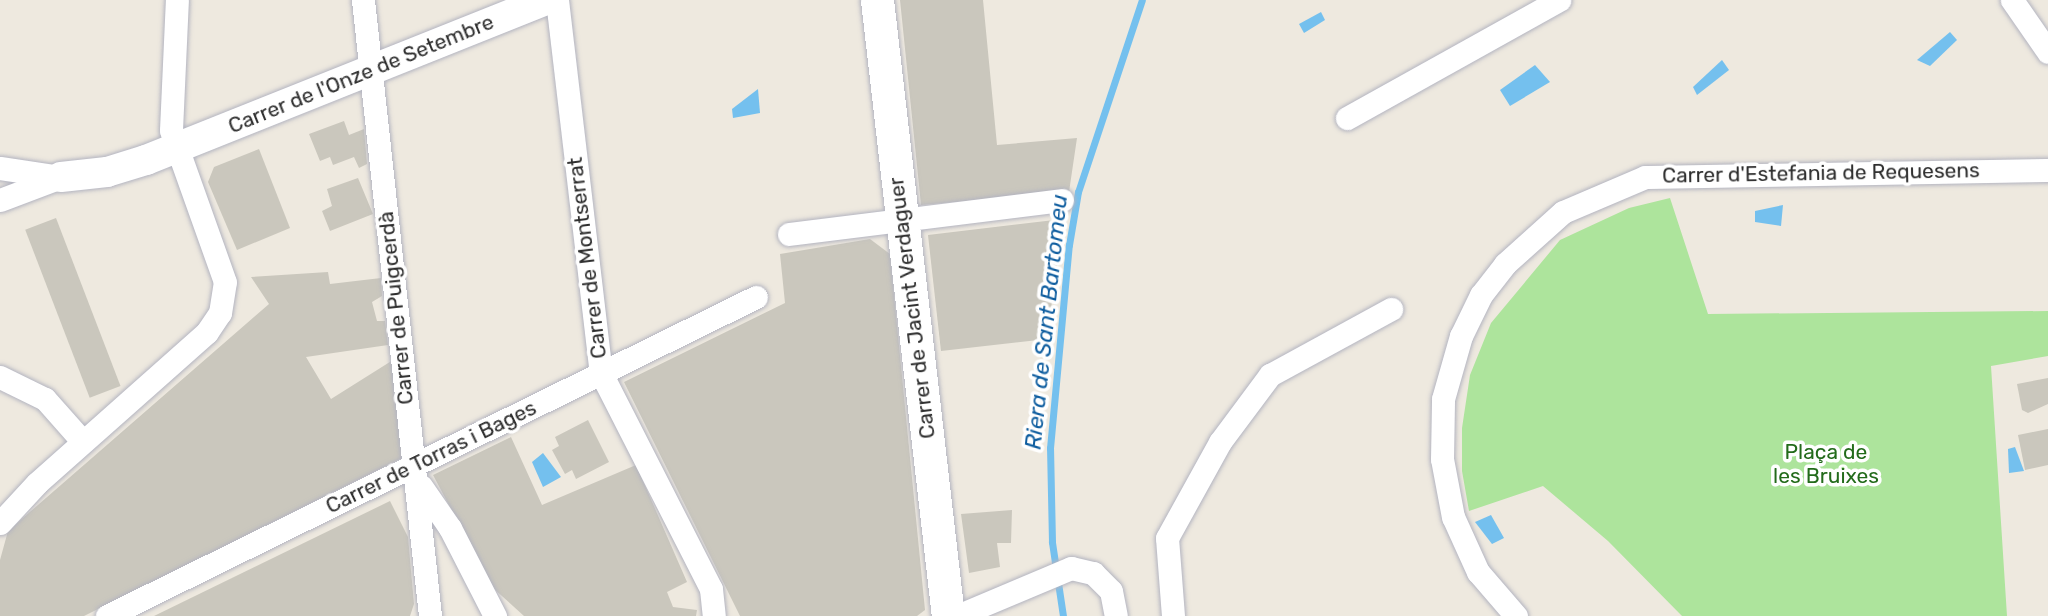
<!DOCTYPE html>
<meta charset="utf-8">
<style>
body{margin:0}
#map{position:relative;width:2048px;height:616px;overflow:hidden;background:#eee9df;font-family:Rubik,sans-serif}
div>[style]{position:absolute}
.green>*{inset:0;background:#ade49c}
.water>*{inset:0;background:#74c0ee}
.stream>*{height:7px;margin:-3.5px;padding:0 3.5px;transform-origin:3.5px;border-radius:3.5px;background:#74c0ee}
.building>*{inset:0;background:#cac7bd;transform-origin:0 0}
.roads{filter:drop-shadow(0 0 2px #b3b4c0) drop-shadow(0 0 2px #b3b4c0)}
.minor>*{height:23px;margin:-11.5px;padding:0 11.5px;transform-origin:11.5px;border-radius:11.5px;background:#fff}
.tertiary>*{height:30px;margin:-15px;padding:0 15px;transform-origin:15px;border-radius:15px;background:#fff}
.secondary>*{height:33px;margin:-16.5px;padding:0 16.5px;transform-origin:16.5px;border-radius:16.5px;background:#fff}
span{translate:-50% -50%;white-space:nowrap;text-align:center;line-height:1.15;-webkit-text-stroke:7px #fff;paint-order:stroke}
.street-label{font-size:21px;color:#2d2d2d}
.park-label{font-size:21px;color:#236b1b}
.water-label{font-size:23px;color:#0e5d9f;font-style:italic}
</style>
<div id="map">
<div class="green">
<div style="clip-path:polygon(1670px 198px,1708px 314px,2048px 311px,2048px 356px,1991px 366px,2007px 616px,1682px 616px,1608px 541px,1543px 486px,1469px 511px,1462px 471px,1462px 428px,1470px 375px,1491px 323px,1560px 240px,1629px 208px)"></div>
</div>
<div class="water">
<div style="clip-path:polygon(1321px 12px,1325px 20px,1304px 33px,1299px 24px)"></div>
<div style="clip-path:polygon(1950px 32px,1957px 40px,1930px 66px,1917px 60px)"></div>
<div style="clip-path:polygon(1722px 60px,1729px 70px,1697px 95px,1693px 87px)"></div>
<div style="clip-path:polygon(1535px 65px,1550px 82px,1510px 106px,1500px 90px)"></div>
<div style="clip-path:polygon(758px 89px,760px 113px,733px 118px,732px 109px)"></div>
<div style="clip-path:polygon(1783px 205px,1781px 226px,1755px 222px,1755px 211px)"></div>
<div style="clip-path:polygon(2015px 447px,2024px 471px,2009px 473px,2008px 449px)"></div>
<div style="clip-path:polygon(543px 453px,561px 477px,543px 487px,532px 462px)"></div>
<div style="clip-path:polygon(1491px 515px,1504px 538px,1492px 544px,1475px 522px)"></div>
</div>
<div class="stream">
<div style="left:1063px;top:616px;width:75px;rotate:-98.5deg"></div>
<div style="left:1052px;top:542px;width:94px;rotate:-91.2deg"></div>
<div style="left:1050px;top:448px;width:204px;rotate:-84.7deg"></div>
<div style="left:1069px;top:245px;width:54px;rotate:-80.4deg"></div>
<div style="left:1078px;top:192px;width:202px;rotate:-71.6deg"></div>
</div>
<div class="building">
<div style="clip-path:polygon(900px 0,983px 0,997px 145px,1077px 138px,1069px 192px,921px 205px)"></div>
<div style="clip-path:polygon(344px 121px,349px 135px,364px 129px,367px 164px,359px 168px,354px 157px,333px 165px,330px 157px,320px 161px,309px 134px)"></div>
<div style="clip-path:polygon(259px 149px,290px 228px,237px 250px,208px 182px,214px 167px)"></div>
<div style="clip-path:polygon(358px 178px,373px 214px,330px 231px,322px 211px,332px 206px,327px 189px)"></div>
<div style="left:56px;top:218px;width:180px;height:33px;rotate:69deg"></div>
<div style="clip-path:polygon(1063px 219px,1047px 339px,941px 351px,928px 235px)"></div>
<div style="clip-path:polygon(870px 239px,890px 254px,925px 610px,917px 616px,740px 616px,624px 382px,785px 303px,780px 254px)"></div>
<div style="clip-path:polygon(328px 272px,330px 284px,381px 278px,382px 296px,372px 302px,377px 321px,385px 321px,388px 345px,306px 357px,331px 399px,393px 360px,402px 458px,84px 616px,0 616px,0 560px,8px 531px,269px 304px,251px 277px)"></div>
<div style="clip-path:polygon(2048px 378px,2048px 404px,2028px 413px,2022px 410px,2017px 384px)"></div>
<div style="clip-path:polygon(588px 420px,609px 462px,576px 479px,572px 470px,565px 474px,552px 450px,559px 446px,555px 437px)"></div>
<div style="clip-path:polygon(2048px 429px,2048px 465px,2025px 470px,2018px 435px)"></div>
<div style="clip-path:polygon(511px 437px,542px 505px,636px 465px,687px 582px,667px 592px,673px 607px,697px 610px,696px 616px,524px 616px,493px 588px,433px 475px)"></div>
<div style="clip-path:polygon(390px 501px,408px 537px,414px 604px,410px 616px,154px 616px)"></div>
<div style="clip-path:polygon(1012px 510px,1011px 543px,997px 543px,1000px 567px,969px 573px,961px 514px)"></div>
</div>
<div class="roads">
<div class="minor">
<div style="left:363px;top:0;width:620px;rotate:83.79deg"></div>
<div style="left:557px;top:0;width:376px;rotate:83.3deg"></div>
<div style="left:601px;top:373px;width:242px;rotate:63deg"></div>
<div style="left:711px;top:589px;width:27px;rotate:84deg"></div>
<div style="left:2012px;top:0;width:63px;rotate:55.3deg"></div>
<div style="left:1347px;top:118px;width:243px;rotate:-29.1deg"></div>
<div style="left:0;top:168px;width:62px;rotate:8.4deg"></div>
<div style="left:0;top:200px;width:65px;rotate:-20.7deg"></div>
<div style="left:789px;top:234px;width:275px;rotate:-7.1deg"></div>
<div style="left:0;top:377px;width:50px;rotate:26.1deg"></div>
<div style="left:45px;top:399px;width:57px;rotate:48.5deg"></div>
<div style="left:421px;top:486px;width:51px;rotate:55.4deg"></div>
<div style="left:450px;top:528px;width:99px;rotate:62.9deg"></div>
<div style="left:0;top:523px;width:54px;rotate:-47.2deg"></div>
<div style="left:37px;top:483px;width:227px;rotate:-41.6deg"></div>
<div style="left:207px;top:332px;width:23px;rotate:-56deg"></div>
<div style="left:220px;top:313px;width:31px;rotate:-81deg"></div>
<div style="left:225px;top:282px;width:161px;rotate:-109.6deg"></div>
<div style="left:171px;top:130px;width:130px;rotate:-87.4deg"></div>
<div style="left:107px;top:616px;width:723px;rotate:-26.18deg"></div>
<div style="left:957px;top:616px;width:124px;rotate:-22.8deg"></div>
<div style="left:1071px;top:568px;width:23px;rotate:13deg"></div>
<div style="left:1093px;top:573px;width:25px;rotate:45deg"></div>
<div style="left:1111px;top:591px;width:25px;rotate:79deg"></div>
<div style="left:1173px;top:616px;width:78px;rotate:-94.4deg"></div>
<div style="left:1167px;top:538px;width:110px;rotate:-61.1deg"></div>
<div style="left:1220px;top:442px;width:84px;rotate:-53.3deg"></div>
<div style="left:1270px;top:375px;width:138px;rotate:-28.6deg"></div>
<div style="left:1516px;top:616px;width:58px;rotate:-130.8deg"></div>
<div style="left:1478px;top:572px;width:60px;rotate:-114.4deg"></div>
<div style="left:1453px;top:517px;width:59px;rotate:-100.7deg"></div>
<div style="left:1442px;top:459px;width:60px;rotate:-89deg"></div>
<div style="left:1443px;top:399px;width:66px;rotate:-74.1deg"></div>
<div style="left:1461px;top:336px;width:46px;rotate:-64deg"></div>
<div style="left:1481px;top:295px;width:39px;rotate:-52deg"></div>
<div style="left:1505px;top:264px;width:78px;rotate:-41.9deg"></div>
<div style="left:1563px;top:212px;width:89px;rotate:-23.1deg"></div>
<div style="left:1645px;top:177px;width:403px;rotate:-1deg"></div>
</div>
<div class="tertiary">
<div style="left:61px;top:177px;width:46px;rotate:-6.2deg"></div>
<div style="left:107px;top:172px;width:41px;rotate:-17.1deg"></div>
<div style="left:146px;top:160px;width:432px;rotate:-21.8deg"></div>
</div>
<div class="secondary">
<div style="left:877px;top:0;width:620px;rotate:83.43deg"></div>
</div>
</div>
<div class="street-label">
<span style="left:361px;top:74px;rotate:-22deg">Carrer de l'Onze de Setembre</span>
<span style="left:1821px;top:173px;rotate:-1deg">Carrer d'Estefania de Requesens</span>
<span style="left:587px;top:258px;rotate:-97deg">Carrer de Montserrat</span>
<span style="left:396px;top:308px;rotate:-96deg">Carrer de Puigcerdà</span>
<span style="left:912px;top:308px;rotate:-97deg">Carrer de Jacint Verdaguer</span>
<span style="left:431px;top:457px;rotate:-26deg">Carrer de Torras i Bages</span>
</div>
<div class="park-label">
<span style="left:1826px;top:464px">Plaça de<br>les Bruixes</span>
</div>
<div class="water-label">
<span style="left:1046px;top:322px;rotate:-84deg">Riera de Sant Bartomeu</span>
</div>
</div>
